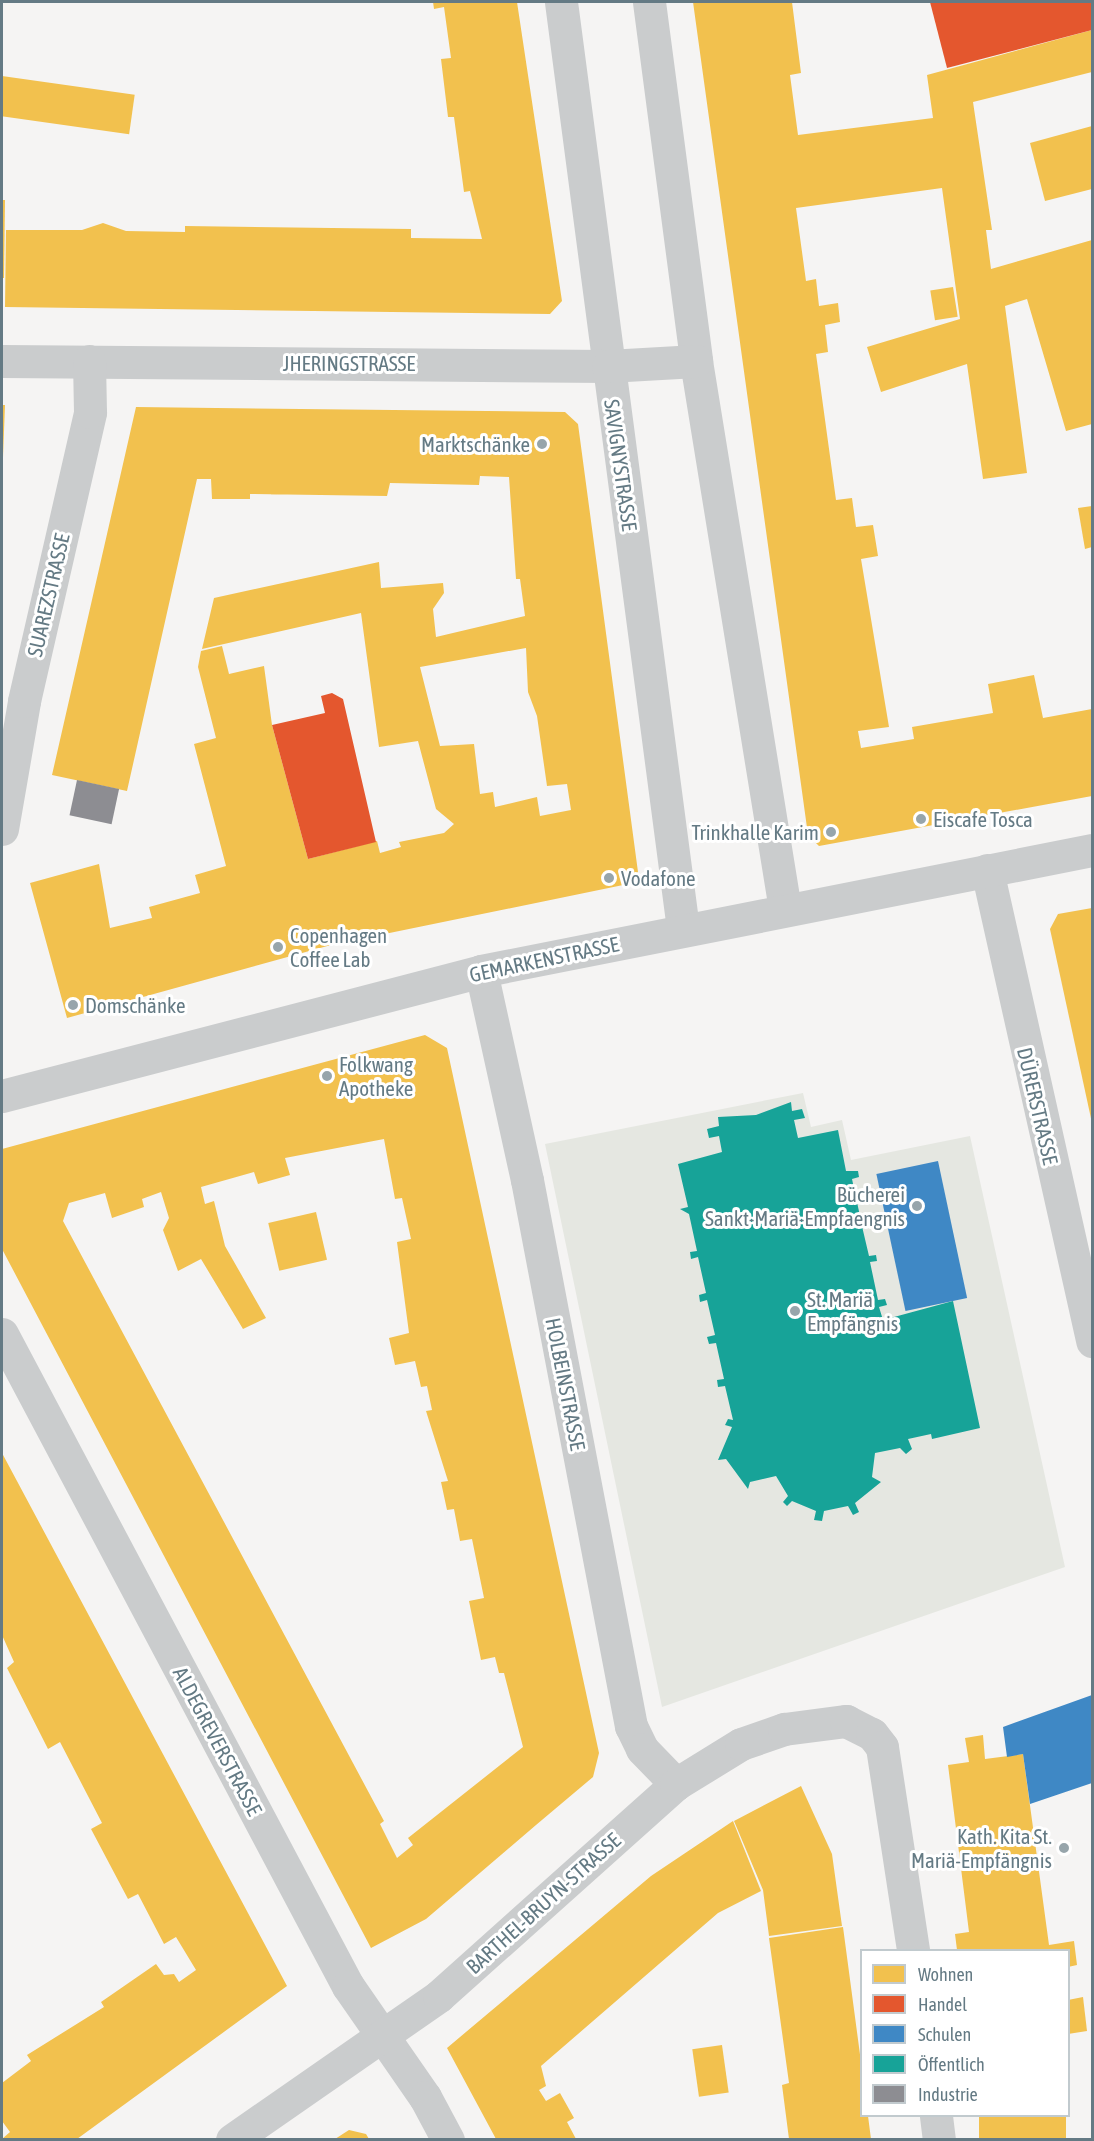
<!DOCTYPE html>
<meta charset="utf-8">
<style>
body{margin:0}
#map{position:relative;width:1094px;height:2141px;overflow:hidden;background:#f5f4f3;font-family:"Asap Condensed",sans-serif}
div>[style]{position:absolute}
.green>*{inset:0;background:#e5e7e1}
.homes>*{inset:0;background:#f2c14e;transform-origin:0 0}
.shops>*{inset:0;background:#e4572e}
.schools>*{inset:0;background:#3f88c5;transform-origin:0 0}
.public>*{inset:0;background:#17a398}
.industry>*{inset:0;background:#8d8d92;transform-origin:0 0}
.minor>*{height:33px;margin:-16.5px;padding:0 16.5px;transform-origin:16.5px;border-radius:16.5px;background:#cacccd}
.dots>*{width:16px;height:16px;translate:-50% -50%;box-sizing:border-box;border:3px solid #fff;border-radius:50%}
span{translate:-50% -50%;white-space:nowrap;text-align:center;line-height:1.15;-webkit-text-stroke:6px #fff;paint-order:stroke}
.street-label{font-size:21px;color:#647a84}
.poi-label{font-size:21px;color:#647a84}
.right{translate:-100% -50%;text-align:right}
.left{translate:0 -50%;text-align:left}
.frame{position:absolute;inset:0;border:3px solid #647a84;pointer-events:none}
.legend{position:absolute;left:860px;top:1949px;width:210px;height:168px;box-sizing:border-box;background:#fff;border:2px solid #c1cace;margin:0;padding:8px 10px;list-style:none;font-size:18px;color:#647a84}
.legend li{display:flex;align-items:center;gap:12px;height:30px}
.legend b{width:30px;border:2px solid #c1cace}
</style>
<div id="map">
<div class="green">
<div style="clip-path:polygon(803px 1093px,811px 1127px,842px 1120px,851px 1160px,970px 1136px,1065px 1567px,662px 1707px,545px 1144px)"></div>
</div>
<div class="homes">
<div style="clip-path:polygon(433px 2px,517px 2px,562px 301px,550px 314px,5px 307px,6px 230px,82px 230px,103px 223px,126px 231px,185px 232px,185px 226px,411px 229px,411px 238px,482px 239px,470px 191px,464px 192px,454px 117px,448px 117px,441px 59px,451px 58px,444px 7px,434px 9px)"></div>
<div style="clip-path:polygon(693px 2px,792px 2px,801px 73px,790px 75px,798px 135px,933px 118px,927px 75px,1092px 30px,1092px 72px,973px 102px,992px 230px,986px 230px,991px 269px,1092px 240px,1092px 424px,1066px 431px,1027px 299px,1005px 306px,1027px 473px,983px 479px,967px 364px,881px 392px,867px 347px,960px 319px,942px 188px,796px 208px,806px 281px,816px 279px,819px 306px,838px 303px,840px 322px,825px 325px,828px 352px,816px 354px,836px 500px,852px 498px,856px 527px,873px 525px,878px 556px,861px 559px,889px 727px,858px 731px,861px 748px,914px 739px,912px 727px,993px 713px,988px 684px,1034px 675px,1043px 718px,1092px 709px,1092px 796px,819px 846px,808px 835px)"></div>
<div style="left:2px;top:76px;width:134px;height:40px;rotate:8deg"></div>
<div style="clip-path:polygon(1092px 126px,1092px 189px,1045px 201px,1030px 143px)"></div>
<div style="clip-path:polygon(2px 200px,5px 200px,4px 278px,2px 278px)"></div>
<div style="left:953px;top:287px;width:30px;height:23px;rotate:81deg"></div>
<div style="clip-path:polygon(2px 405px,5px 405px,2px 483px)"></div>
<div style="clip-path:polygon(evenodd,136px 407px,565px 412px,578px 424px,638px 872px,628px 884px,331px 945px,67px 1018px,30px 883px,99px 864px,110px 928px,152px 918px,149px 907px,200px 893px,195px 875px,226px 866px,194px 744px,216px 738px,198px 667px,201px 651px,222px 646px,229px 674px,264px 666px,272px 725px,308px 859px,377px 841px,380px 853px,401px 847px,399px 842px,444px 833px,454px 824px,436px 809px,418px 741px,379px 747px,361px 613px,202px 649px,214px 598px,379px 562px,381px 588px,443px 583px,444px 593px,433px 609px,436px 637px,525px 616px,520px 579px,516px 579px,509px 477px,480px 476px,479px 485px,390px 483px,387px 496px,250px 494px,250px 499px,212px 499px,211px 479px,197px 479px,127px 791px,52px 775px,136px 407px,526px 648px,528px 692px,537px 716px,547px 786px,567px 784px,571px 810px,540px 816px,537px 797px,495px 807px,493px 792px,480px 794px,474px 744px,440px 746px,420px 667px,526px 648px)"></div>
<div style="clip-path:polygon(1092px 506px,1092px 547px,1085px 549px,1078px 508px)"></div>
<div style="clip-path:polygon(1092px 908px,1092px 1123px,1050px 929px,1058px 914px)"></div>
<div style="clip-path:polygon(evenodd,425px 1035px,447px 1048px,599px 1753px,593px 1777px,536px 1825px,426px 1919px,371px 1948px,2px 1249px,2px 1149px,425px 1035px,384px 1139px,395px 1199px,402px 1198px,411px 1239px,397px 1242px,409px 1333px,389px 1338px,395px 1365px,415px 1361px,421px 1387px,427px 1386px,432px 1410px,426px 1411px,448px 1481px,441px 1482px,447px 1510px,454px 1509px,460px 1541px,472px 1539px,484px 1598px,469px 1601px,481px 1660px,495px 1657px,499px 1673px,504px 1673px,523px 1747px,408px 1838px,413px 1845px,397px 1858px,380px 1824px,384px 1821px,63px 1221px,69px 1203px,105px 1193px,112px 1218px,144px 1207px,142px 1199px,161px 1192px,169px 1218px,163px 1230px,178px 1271px,201px 1259px,243px 1329px,266px 1318px,225px 1246px,214px 1201px,205px 1204px,201px 1187px,254px 1172px,258px 1184px,290px 1175px,285px 1158px,384px 1139px)"></div>
<div style="left:316px;top:1212px;width:49px;height:49px;rotate:77deg"></div>
<div style="clip-path:polygon(2px 1453px,287px 1986px,77px 2139px,2px 2139px,10px 2132px,2px 2121px,2px 2083px,31px 2061px,27px 2055px,104px 2007px,101px 2002px,156px 1964px,164px 1975px,174px 1974px,179px 1982px,196px 1970px,176px 1937px,164px 1944px,138px 1894px,128px 1899px,91px 1829px,102px 1823px,60px 1742px,48px 1749px,7px 1668px,14px 1662px,2px 1635px)"></div>
<div style="clip-path:polygon(983px 1735px,985px 1759px,1023px 1754px,1049px 1945px,1074px 1941px,1077px 1965px,1068px 1967px,1068px 1950px,957px 1950px,955px 1934px,969px 1932px,948px 1765px,969px 1762px,965px 1738px)"></div>
<div style="clip-path:polygon(801px 1786px,832px 1854px,842px 1926px,769px 1936px,763px 1890px,734px 1821px)"></div>
<div style="clip-path:polygon(733px 1821px,761px 1891px,718px 1913px,541px 2066px,546px 2086px,539px 2090px,546px 2101px,560px 2093px,574px 2118px,567px 2122px,576px 2139px,496px 2139px,447px 2048px,651px 1876px)"></div>
<div style="clip-path:polygon(843px 1927px,861px 2062px,861px 2115px,868px 2116px,871px 2139px,789px 2139px,782px 2085px,789px 2083px,769px 1938px)"></div>
<div style="clip-path:polygon(1083px 1997px,1087px 2031px,1068px 2034px,1068px 2000px)"></div>
<div style="left:722px;top:2045px;width:48px;height:30px;rotate:82deg"></div>
<div style="left:979px;top:2116px;width:87px;height:23px"></div>
<div style="clip-path:polygon(349px 2130px,366px 2134px,369px 2139px,335px 2139px)"></div>
</div>
<div class="shops">
<div style="clip-path:polygon(930px 2px,1092px 2px,1092px 30px,947px 68px)"></div>
<div style="clip-path:polygon(332px 693px,343px 699px,376px 842px,308px 859px,272px 725px,325px 713px,321px 696px)"></div>
</div>
<div class="schools">
<div style="left:938px;top:1161px;width:140px;height:63px;rotate:78deg"></div>
<div style="clip-path:polygon(1092px 1695px,1092px 1783px,1030px 1804px,1023px 1754px,1007px 1757px,1003px 1727px)"></div>
</div>
<div class="public">
<div style="clip-path:polygon(791px 1102px,792px 1111px,802px 1109px,805px 1118px,794px 1120px,798px 1138px,838px 1130px,846px 1171px,858px 1171px,859px 1177px,852px 1179px,860px 1216px,867px 1214px,869px 1220px,861px 1222px,869px 1256px,876px 1255px,877px 1261px,870px 1262px,878px 1300px,885px 1299px,887px 1305px,879px 1307px,883px 1320px,953px 1301px,980px 1428px,932px 1439px,931px 1434px,908px 1439px,912px 1449px,906px 1454px,900px 1448px,875px 1453px,872px 1477px,881px 1482px,855px 1503px,859px 1512px,853px 1515px,848px 1506px,824px 1511px,822px 1521px,814px 1520px,816px 1511px,792px 1501px,787px 1506px,783px 1502px,788px 1496px,776px 1476px,750px 1482px,748px 1489px,726px 1459px,718px 1460px,732px 1427px,725px 1425px,728px 1419px,733px 1420px,725px 1386px,718px 1387px,717px 1380px,724px 1379px,716px 1343px,709px 1344px,707px 1337px,715px 1335px,707px 1300px,700px 1302px,699px 1295px,706px 1293px,698px 1257px,691px 1259px,690px 1252px,697px 1251px,689px 1214px,680px 1209px,688px 1207px,678px 1164px,722px 1152px,719px 1136px,709px 1138px,707px 1129px,719px 1126px,718px 1117px,756px 1115px)"></div>
</div>
<div class="industry">
<div style="left:77px;top:780px;width:43px;height:36px;rotate:12deg"></div>
</div>
<div class="minor">
<div style="left:561px;top:2px;width:935px;rotate:82.5deg"></div>
<div style="left:649px;top:2px;width:362px;rotate:82.5deg"></div>
<div style="left:696px;top:361px;width:555px;rotate:80.78deg"></div>
<div style="left:2px;top:361px;width:606px;rotate:0.47deg"></div>
<div style="left:608px;top:366px;width:88px;rotate:-3.3deg"></div>
<div style="left:2px;top:829px;width:130px;rotate:-80.2deg"></div>
<div style="left:24px;top:701px;width:296px;rotate:-77.1deg"></div>
<div style="left:90px;top:412px;width:51px;rotate:-91.1deg"></div>
<div style="left:987px;top:870px;width:483px;rotate:77.4deg"></div>
<div style="left:481px;top:971px;width:214px;rotate:77.6deg"></div>
<div style="left:527px;top:1180px;width:556px;rotate:79.22deg"></div>
<div style="left:631px;top:1726px;width:25px;rotate:64deg"></div>
<div style="left:642px;top:1749px;width:49px;rotate:45.8deg"></div>
<div style="left:2px;top:1096px;width:495px;rotate:-14.6deg"></div>
<div style="left:481px;top:971px;width:623px;rotate:-11.2deg"></div>
<div style="left:2px;top:1334px;width:738px;rotate:62.05deg"></div>
<div style="left:348px;top:1986px;width:135px;rotate:55.3deg"></div>
<div style="left:425px;top:2097px;width:49px;rotate:61.9deg"></div>
<div style="left:936px;top:2116px;width:24px;rotate:83deg"></div>
<div style="left:232px;top:2140px;width:252px;rotate:-34.8deg"></div>
<div style="left:439px;top:1996px;width:318px;rotate:-41.8deg"></div>
<div style="left:676px;top:1784px;width:76px;rotate:-31.6deg"></div>
<div style="left:741px;top:1744px;width:46px;rotate:-19.2deg"></div>
<div style="left:784px;top:1729px;width:63px;rotate:-7.4deg"></div>
<div style="left:846px;top:1721px;width:29px;rotate:27deg"></div>
<div style="left:872px;top:1734px;width:16px;rotate:52deg"></div>
<div style="left:882px;top:1747px;width:205px;rotate:81.3deg"></div>
</div>
<div class="dots">
<div style="left:542px;top:444px;background:#97a5ab"></div>
<div style="left:921px;top:819px;background:#97a5ab"></div>
<div style="left:831px;top:832px;background:#97a5ab"></div>
<div style="left:609px;top:878px;background:#97a5ab"></div>
<div style="left:278px;top:947px;background:#97a5ab"></div>
<div style="left:73px;top:1005px;background:#97a5ab"></div>
<div style="left:327px;top:1076px;background:#97a5ab"></div>
<div style="left:917px;top:1206px;background:#97a5ab"></div>
<div style="left:795px;top:1311px;background:#97a5ab"></div>
<div style="left:1064px;top:1848px;background:#97a5ab"></div>
</div>
<div class="street-label">
<span style="left:349px;top:363px">JHERINGSTRASSE</span>
<span style="left:621px;top:465px;rotate:82deg">SAVIGNYSTRASSE</span>
<span style="left:48px;top:595px;rotate:-77deg">SUAREZSTRASSE</span>
<span style="left:544px;top:959px;rotate:-12deg">GEMARKENSTRASSE</span>
<span style="left:1038px;top:1106px;rotate:77deg">DÜRERSTRASSE</span>
<span style="left:566px;top:1384px;rotate:79deg">HOLBEINSTRASSE</span>
<span style="left:218px;top:1741px;rotate:62deg">ALDEGREVERSTRASSE</span>
<span style="left:543px;top:1903px;rotate:-42deg">BARTHEL-BRUYN-STRASSE</span>
</div>
<div class="poi-label">
<span class="right" style="left:530px;top:444px">Marktschänke</span>
<span class="left" style="left:933px;top:819px">Eiscafe Tosca</span>
<span class="right" style="left:819px;top:832px">Trinkhalle Karim</span>
<span class="left" style="left:621px;top:878px">Vodafone</span>
<span class="left" style="left:290px;top:947px">Copenhagen<br>Coffee Lab</span>
<span class="left" style="left:85px;top:1005px">Domschänke</span>
<span class="left" style="left:339px;top:1076px">Folkwang<br>Apotheke</span>
<span class="right" style="left:905px;top:1206px">Bücherei<br>Sankt-Mariä-Empfaengnis</span>
<span class="left" style="left:807px;top:1311px">St. Mariä<br>Empfängnis</span>
<span class="right" style="left:1052px;top:1848px">Kath. Kita St.<br>Mariä-Empfängnis</span>
</div>
<div class="frame"></div>
<ul class="legend">
<li><b style="height:16px;background:#f2c14e"></b>Wohnen</li>
<li><b style="height:16px;background:#e4572e"></b>Handel</li>
<li><b style="height:16px;background:#3f88c5"></b>Schulen</li>
<li><b style="height:16px;background:#17a398"></b>Öffentlich</li>
<li><b style="height:16px;background:#8d8d92"></b>Industrie</li>
</ul>
</div>
